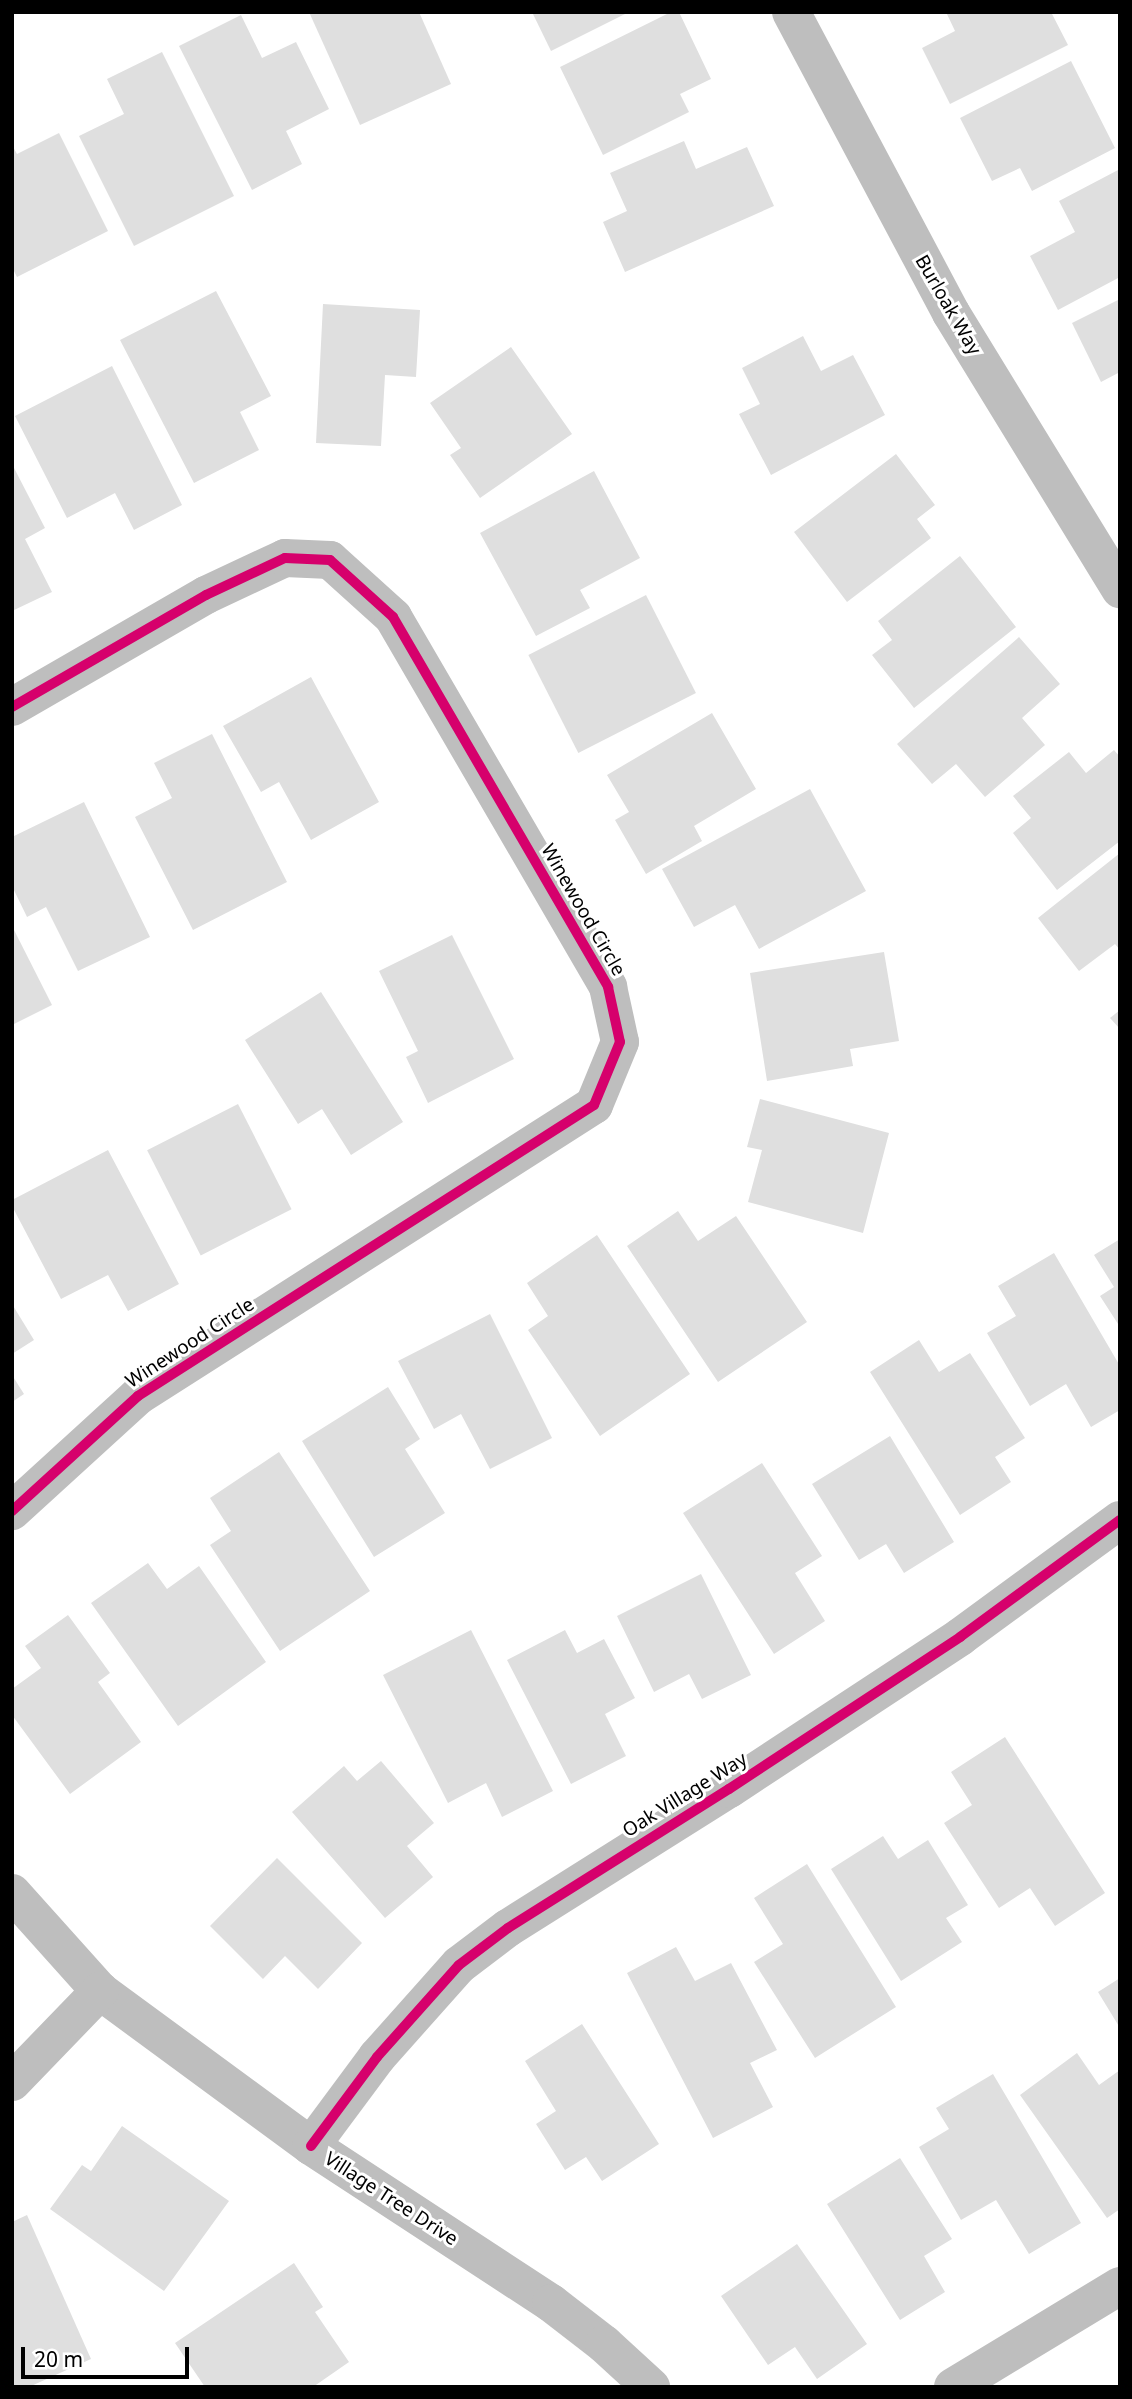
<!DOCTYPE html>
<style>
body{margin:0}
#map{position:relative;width:1132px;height:2399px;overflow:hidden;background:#fff;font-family:"Noto Sans",sans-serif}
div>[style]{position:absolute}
.building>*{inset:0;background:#dfdfdf;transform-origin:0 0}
.minor>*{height:38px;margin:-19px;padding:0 19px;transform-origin:19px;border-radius:19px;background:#bebebe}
.cycleway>*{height:10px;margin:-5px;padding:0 5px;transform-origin:5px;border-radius:5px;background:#d6006c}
span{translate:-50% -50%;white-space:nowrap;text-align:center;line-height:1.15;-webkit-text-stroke:6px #fff;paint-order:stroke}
.street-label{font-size:19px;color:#000}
.frame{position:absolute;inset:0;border:14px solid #000;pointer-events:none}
.scale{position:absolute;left:21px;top:2347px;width:168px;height:32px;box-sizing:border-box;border:4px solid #000;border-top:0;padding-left:9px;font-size:21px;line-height:24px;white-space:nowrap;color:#000;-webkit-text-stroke:5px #fff;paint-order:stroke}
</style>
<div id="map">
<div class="building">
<div style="clip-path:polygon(309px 12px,419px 12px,451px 84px,360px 125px)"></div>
<div style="clip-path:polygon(532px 12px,629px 12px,551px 51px)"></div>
<div style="clip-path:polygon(671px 12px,679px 12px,711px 79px,680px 94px,689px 112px,603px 155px,560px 67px)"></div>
<div style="clip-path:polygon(946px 12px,1051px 12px,1068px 45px,950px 104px,922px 48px,955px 31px)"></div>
<div style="clip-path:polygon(241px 15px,262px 58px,296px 42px,329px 109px,286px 131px,302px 164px,252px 190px,179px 46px)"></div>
<div style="clip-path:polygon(162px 52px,234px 196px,134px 246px,79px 136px,124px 114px,107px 79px)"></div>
<div style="clip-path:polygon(1071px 61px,1115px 148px,1032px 191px,1020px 168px,992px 181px,960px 118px)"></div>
<div style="clip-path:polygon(59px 133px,108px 231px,17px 277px,12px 267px,12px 145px,17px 154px)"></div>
<div style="clip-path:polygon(684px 141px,696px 169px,747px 147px,774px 206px,625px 272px,603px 222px,627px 211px,610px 173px)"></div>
<div style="clip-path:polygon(1120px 169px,1120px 277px,1058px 310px,1030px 256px,1075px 232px,1059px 201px)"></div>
<div style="clip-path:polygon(216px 291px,271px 396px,240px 412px,259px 450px,194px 483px,120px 340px)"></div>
<div style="clip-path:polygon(1120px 299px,1120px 372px,1101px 382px,1072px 323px)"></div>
<div style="clip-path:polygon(323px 304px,420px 310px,416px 377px,385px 375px,381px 446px,316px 443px)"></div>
<div style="clip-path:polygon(803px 336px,821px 371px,853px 355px,885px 415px,771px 475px,739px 414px,760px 404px,742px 368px)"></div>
<div style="clip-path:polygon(511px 347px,572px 434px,480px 498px,450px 455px,461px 448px,430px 403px)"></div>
<div style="clip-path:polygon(112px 366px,182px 505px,134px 530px,115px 493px,67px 518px,15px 416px)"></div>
<div style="clip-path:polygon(896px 454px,935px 505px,917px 519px,931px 538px,847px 602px,794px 532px)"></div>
<div style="clip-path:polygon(12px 464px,45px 528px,25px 539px,52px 592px,12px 611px)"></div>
<div style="clip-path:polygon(594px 471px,640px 558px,580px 590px,590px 608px,536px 636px,480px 533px)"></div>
<div style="clip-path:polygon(960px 556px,1016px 627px,914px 708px,872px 655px,892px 640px,878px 621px)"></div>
<div style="left:646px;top:595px;width:110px;height:132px;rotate:63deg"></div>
<div style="clip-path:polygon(1019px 637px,1060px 684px,1022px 718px,1045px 745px,985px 797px,956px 764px,932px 784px,897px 744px)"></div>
<div style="clip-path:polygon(311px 677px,379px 802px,311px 840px,279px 782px,261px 792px,223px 726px)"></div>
<div style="clip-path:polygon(712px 713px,756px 789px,694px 826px,702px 841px,646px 874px,615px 820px,629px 812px,607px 775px)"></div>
<div style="clip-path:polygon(212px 734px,287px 882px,193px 930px,135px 817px,172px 798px,154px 763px)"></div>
<div style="clip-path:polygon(1114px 750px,1120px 757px,1120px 841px,1057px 890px,1013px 833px,1031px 818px,1013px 796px,1069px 752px,1086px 773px)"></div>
<div style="clip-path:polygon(810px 789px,866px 891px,759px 949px,735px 905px,694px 927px,662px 869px)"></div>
<div style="clip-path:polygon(84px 802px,150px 937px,78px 971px,46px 907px,27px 917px,12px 886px,12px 837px)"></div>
<div style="clip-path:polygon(1120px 853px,1120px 950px,1115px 944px,1079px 971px,1038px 918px)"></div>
<div style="clip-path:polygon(12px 926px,52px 1005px,12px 1025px)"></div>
<div style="clip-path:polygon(452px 935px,514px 1059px,428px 1103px,406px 1057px,418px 1051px,379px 971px)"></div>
<div style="clip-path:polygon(884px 952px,899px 1041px,850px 1049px,853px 1066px,767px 1081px,750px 973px)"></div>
<div style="clip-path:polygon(321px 992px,403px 1122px,351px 1155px,322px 1109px,298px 1124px,245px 1040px)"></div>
<div style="clip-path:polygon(1120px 1010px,1120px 1029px,1110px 1018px)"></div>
<div style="clip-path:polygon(760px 1099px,889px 1133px,863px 1233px,748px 1202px,762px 1150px,747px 1147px)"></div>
<div style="left:238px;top:1104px;width:118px;height:102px;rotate:63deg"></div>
<div style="clip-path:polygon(108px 1150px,179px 1284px,128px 1311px,108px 1275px,61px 1299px,12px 1206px,12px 1200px)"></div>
<div style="clip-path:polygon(678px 1211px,698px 1241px,736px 1216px,807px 1322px,718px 1382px,627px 1246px)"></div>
<div style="clip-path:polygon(597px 1235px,690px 1374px,600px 1436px,528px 1330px,548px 1316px,527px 1283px)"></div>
<div style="clip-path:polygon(1120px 1239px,1120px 1327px,1100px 1296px,1114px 1287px,1094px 1255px)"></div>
<div style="clip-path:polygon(1054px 1253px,1120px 1366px,1120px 1410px,1091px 1427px,1066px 1384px,1030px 1406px,987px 1333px,1016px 1316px,998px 1286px)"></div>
<div style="clip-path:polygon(12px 1304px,34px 1340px,12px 1354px)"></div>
<div style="clip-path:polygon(490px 1314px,552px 1438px,490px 1469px,461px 1414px,434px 1429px,398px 1361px)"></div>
<div style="clip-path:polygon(919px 1340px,939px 1372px,970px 1353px,1025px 1438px,995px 1457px,1011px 1482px,960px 1515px,870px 1372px)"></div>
<div style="clip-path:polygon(12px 1375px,24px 1394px,12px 1402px)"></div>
<div style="clip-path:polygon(388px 1387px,420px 1439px,405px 1449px,445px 1513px,374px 1557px,302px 1441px)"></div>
<div style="clip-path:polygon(890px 1436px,954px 1542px,904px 1573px,886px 1544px,859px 1560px,812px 1484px)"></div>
<div style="clip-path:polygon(279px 1452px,370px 1591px,280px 1651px,210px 1545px,231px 1531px,210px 1498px)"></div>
<div style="clip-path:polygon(762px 1463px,822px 1556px,795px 1573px,825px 1621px,774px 1654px,683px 1513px)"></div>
<div style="clip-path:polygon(148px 1563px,167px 1589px,199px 1566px,266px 1662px,178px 1726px,91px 1603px)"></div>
<div style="clip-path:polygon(701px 1574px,751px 1675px,702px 1699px,689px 1674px,654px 1692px,617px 1616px)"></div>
<div style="clip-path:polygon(68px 1615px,110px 1673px,98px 1682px,141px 1742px,70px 1794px,12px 1715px,12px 1689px,41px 1668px,25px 1646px)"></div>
<div style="clip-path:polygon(471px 1630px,553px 1791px,502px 1817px,486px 1783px,448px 1803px,383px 1675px)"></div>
<div style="clip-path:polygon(565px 1630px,577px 1653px,604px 1639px,635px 1698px,605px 1714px,626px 1756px,571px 1784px,507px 1660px)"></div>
<div style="clip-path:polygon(1005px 1737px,1105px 1893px,1055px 1926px,1030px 1888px,999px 1908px,944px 1823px,972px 1805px,951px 1772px)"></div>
<div style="clip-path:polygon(381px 1761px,434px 1823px,407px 1846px,433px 1877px,385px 1918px,292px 1812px,344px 1766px,357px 1781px)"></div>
<div style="clip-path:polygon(883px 1836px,898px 1859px,928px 1840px,968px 1905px,946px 1918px,962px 1942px,901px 1981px,831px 1869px)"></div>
<div style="clip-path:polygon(277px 1858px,362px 1943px,318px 1989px,285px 1956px,263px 1979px,210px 1926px)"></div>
<div style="clip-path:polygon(807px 1864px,896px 2007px,815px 2058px,754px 1962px,783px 1944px,754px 1898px)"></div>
<div style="clip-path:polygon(676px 1947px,695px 1981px,731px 1963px,777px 2050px,750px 2063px,773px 2107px,713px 2138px,627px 1973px)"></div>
<div style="clip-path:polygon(1120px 1978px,1120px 2028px,1098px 1992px)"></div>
<div style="clip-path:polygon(582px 2024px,659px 2144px,602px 2181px,586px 2157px,565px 2170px,536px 2124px,556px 2111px,525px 2061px)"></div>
<div style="clip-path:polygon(1077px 2053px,1099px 2085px,1120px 2070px,1120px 2209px,1107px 2218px,1020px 2095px)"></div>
<div style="clip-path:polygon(993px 2074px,1081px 2223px,1029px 2254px,996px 2200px,961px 2220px,919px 2147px,949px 2129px,936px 2108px)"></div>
<div style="clip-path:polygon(122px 2126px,229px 2201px,164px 2291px,50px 2209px,82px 2165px,91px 2171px)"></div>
<div style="clip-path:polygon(900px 2158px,952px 2239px,924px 2256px,945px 2292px,900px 2320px,827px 2204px)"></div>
<div style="clip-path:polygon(27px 2215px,91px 2359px,29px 2387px,12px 2387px,12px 2222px)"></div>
<div style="clip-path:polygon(797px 2244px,867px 2344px,817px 2379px,795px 2347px,768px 2365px,721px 2296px)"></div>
<div style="clip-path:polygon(294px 2263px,323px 2307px,315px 2312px,349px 2362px,313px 2387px,205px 2387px,175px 2343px)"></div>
</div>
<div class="minor">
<div style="left:791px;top:12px;width:341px;rotate:62deg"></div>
<div style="left:951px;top:313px;width:324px;rotate:58.5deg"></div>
<div style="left:12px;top:707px;width:224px;rotate:-30deg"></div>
<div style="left:206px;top:595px;width:87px;rotate:-25.1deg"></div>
<div style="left:285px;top:558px;width:45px;rotate:2.5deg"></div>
<div style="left:330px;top:560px;width:85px;rotate:42.1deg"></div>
<div style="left:393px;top:617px;width:428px;rotate:59.8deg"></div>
<div style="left:608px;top:987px;width:56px;rotate:77.7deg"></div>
<div style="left:620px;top:1042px;width:68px;rotate:112.4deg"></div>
<div style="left:594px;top:1105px;width:541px;rotate:147.46deg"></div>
<div style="left:138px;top:1396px;width:171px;rotate:137.6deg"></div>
<div style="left:12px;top:1893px;width:132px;rotate:48.1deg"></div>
<div style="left:100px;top:1991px;width:262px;rotate:36.3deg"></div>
<div style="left:311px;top:2146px;width:287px;rotate:33.2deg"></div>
<div style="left:551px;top:2303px;width:67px;rotate:37.7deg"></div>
<div style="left:604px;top:2344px;width:64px;rotate:42.5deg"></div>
<div style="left:12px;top:2082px;width:127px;rotate:-46deg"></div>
<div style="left:311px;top:2146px;width:111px;rotate:-53.4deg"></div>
<div style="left:377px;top:2057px;width:123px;rotate:-48.3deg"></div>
<div style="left:459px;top:1965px;width:61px;rotate:-37.1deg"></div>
<div style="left:508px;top:1928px;width:261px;rotate:-32.2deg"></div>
<div style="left:729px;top:1789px;width:277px;rotate:-33.3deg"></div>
<div style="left:960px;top:1637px;width:198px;rotate:-36.2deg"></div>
<div style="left:953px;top:2387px;width:195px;rotate:-31.2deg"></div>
</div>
<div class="cycleway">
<div style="left:12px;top:707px;width:224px;rotate:-30deg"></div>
<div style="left:206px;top:595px;width:87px;rotate:-25.1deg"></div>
<div style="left:285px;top:558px;width:45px;rotate:2.5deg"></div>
<div style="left:330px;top:560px;width:85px;rotate:42.1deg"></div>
<div style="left:393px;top:617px;width:428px;rotate:59.8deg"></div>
<div style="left:608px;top:987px;width:56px;rotate:77.7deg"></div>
<div style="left:620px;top:1042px;width:68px;rotate:112.4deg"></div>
<div style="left:594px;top:1105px;width:541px;rotate:147.46deg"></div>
<div style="left:138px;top:1396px;width:171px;rotate:137.6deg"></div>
<div style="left:311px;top:2146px;width:111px;rotate:-53.4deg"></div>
<div style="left:377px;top:2057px;width:123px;rotate:-48.3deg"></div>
<div style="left:459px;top:1965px;width:61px;rotate:-37.1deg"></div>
<div style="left:508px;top:1928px;width:261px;rotate:-32.2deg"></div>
<div style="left:729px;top:1789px;width:277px;rotate:-33.3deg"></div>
<div style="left:960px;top:1637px;width:198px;rotate:-36.2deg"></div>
</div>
<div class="street-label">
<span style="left:948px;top:305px;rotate:60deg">Burloak Way</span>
<span style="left:583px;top:910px;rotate:60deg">Winewood Circle</span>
<span style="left:190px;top:1343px;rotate:-33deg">Winewood Circle</span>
<span style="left:685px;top:1795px;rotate:-32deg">Oak Village Way</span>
<span style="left:391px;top:2199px;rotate:33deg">Village Tree Drive</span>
</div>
<div class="frame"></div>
<div class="scale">20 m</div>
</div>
